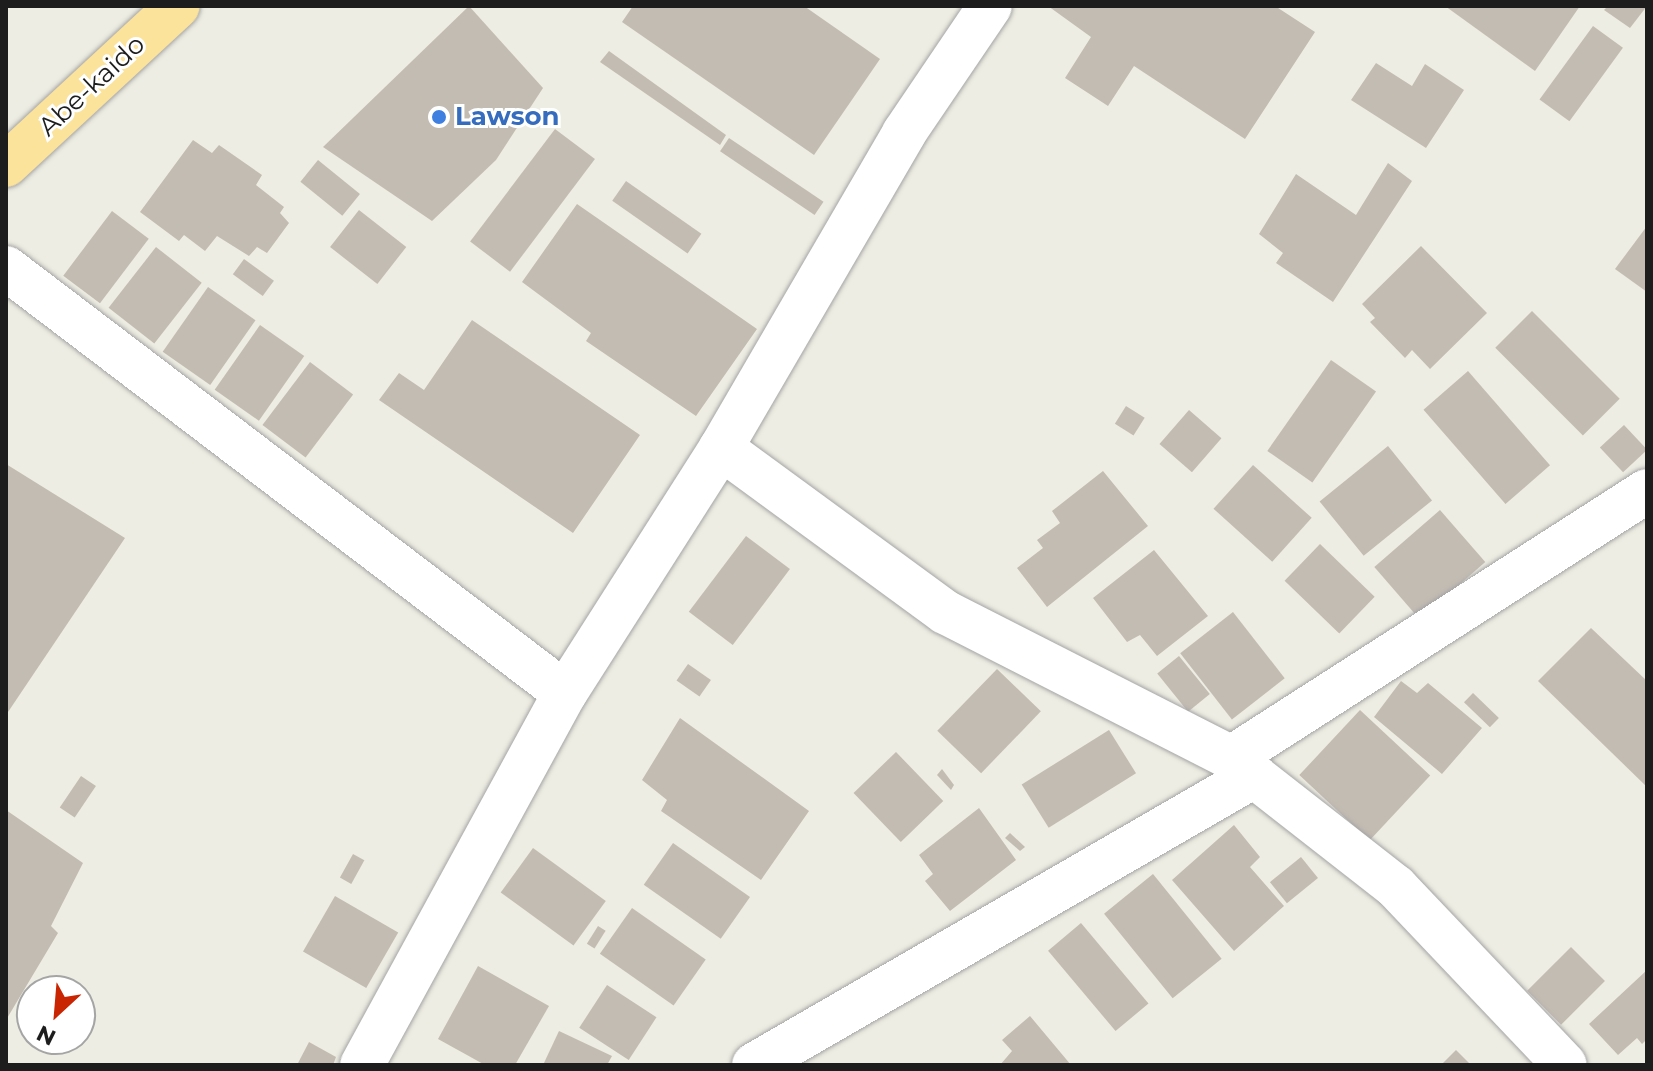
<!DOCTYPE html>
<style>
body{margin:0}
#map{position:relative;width:1653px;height:1071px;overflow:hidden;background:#eeede3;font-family:Montserrat,sans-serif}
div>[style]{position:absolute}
.building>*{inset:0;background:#c3bcb3;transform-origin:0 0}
.roads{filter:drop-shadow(0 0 2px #a4a4a4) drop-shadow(0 0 2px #a4a4a4)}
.minor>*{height:44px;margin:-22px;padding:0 22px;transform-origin:22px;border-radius:22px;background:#fff}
.major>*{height:44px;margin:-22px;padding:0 22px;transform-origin:22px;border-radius:22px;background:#fbe39c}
.dots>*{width:22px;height:22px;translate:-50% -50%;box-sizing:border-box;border:4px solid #fff;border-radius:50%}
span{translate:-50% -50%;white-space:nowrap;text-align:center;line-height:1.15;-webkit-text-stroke:6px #fff;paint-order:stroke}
.street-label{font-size:26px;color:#1d1d1d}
.shop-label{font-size:26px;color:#366cbe;font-weight:700}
.left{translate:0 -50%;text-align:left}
.frame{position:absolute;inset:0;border:8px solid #1d1d1d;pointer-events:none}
.north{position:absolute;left:16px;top:975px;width:80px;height:80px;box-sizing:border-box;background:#fff;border:2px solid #a5a5a5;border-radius:50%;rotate:206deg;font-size:22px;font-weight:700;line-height:32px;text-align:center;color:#1d1d1d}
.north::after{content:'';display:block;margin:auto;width:28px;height:36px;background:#c92502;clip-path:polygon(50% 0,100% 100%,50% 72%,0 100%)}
</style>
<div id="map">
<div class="building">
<div style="clip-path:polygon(469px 6px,543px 88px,496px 160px,432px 221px,323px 147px)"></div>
<div style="clip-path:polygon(633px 6px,804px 6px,880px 59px,814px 155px,622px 22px)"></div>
<div style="clip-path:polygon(1048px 6px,1275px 6px,1315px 32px,1245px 139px,1134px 66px,1108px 106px,1065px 78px,1091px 37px)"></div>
<div style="clip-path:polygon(1445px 6px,1580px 6px,1535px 71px)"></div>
<div style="clip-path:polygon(1608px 6px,1647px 6px,1630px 28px,1604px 10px)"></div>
<div style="left:1593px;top:26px;width:37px;height:91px;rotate:36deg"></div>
<div style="clip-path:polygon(609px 51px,726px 135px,720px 145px,600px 62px)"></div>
<div style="clip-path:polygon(1376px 63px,1412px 86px,1425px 64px,1464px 90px,1426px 148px,1351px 100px)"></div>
<div style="left:555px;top:129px;width:50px;height:141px;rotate:37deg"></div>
<div style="left:729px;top:138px;width:114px;height:16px;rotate:34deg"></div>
<div style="clip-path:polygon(193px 140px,212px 153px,219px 145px,262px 175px,256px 185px,284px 207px,280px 213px,289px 223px,267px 253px,257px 247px,249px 256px,217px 236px,205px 251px,184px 235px,179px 241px,140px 212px)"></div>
<div style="left:318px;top:160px;width:54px;height:28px;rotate:39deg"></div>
<div style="clip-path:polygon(1388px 163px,1412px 181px,1333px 302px,1276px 263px,1283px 253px,1259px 234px,1296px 174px,1356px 215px)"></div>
<div style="left:626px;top:181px;width:92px;height:24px;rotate:35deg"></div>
<div style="clip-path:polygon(577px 204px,757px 329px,696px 416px,586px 341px,591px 333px,522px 282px)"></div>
<div style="left:359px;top:210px;width:60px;height:47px;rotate:38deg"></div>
<div style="left:112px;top:211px;width:46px;height:81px;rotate:37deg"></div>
<div style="clip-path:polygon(1647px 226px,1647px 292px,1615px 269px)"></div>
<div style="clip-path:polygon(1421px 246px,1487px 313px,1430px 369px,1412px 350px,1405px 358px,1370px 322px,1375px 318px,1362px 304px)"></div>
<div style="left:156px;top:247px;width:58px;height:77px;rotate:38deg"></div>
<div style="left:244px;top:259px;width:37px;height:19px;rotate:36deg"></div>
<div style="left:208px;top:287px;width:58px;height:79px;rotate:35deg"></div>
<div style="left:1532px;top:311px;width:124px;height:52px;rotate:45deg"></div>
<div style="clip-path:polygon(472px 320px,640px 435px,573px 533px,379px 400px,399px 373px,424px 390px)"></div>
<div style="left:260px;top:325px;width:54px;height:79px;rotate:35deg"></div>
<div style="left:1331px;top:360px;width:55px;height:111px;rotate:35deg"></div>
<div style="left:310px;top:362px;width:54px;height:79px;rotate:37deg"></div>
<div style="left:1468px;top:371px;width:125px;height:59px;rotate:49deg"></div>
<div style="left:1126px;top:406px;width:22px;height:21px;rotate:32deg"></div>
<div style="left:1189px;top:410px;width:43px;height:45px;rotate:41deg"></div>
<div style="left:1624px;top:425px;width:34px;height:33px;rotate:47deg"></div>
<div style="left:1388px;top:446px;width:70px;height:88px;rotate:51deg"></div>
<div style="clip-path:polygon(6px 464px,125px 538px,6px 715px)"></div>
<div style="left:1253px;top:465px;width:79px;height:59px;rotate:42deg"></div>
<div style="clip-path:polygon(1103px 471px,1148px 526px,1047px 607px,1017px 568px,1043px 548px,1037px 540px,1060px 523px,1052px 511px)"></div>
<div style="left:1440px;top:510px;width:69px;height:87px;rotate:49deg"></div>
<div style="left:746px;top:536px;width:55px;height:95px;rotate:37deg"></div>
<div style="left:1320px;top:544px;width:76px;height:51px;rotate:44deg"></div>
<div style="clip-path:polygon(1154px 550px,1208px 616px,1157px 656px,1140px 635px,1127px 642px,1093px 598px)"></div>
<div style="left:1233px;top:612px;width:84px;height:67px;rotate:52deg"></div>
<div style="clip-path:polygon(1591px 628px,1647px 681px,1647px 787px,1538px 681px)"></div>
<div style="left:1179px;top:656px;width:49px;height:28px;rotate:51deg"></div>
<div style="left:688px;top:664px;width:28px;height:20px;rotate:35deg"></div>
<div style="left:997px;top:669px;width:61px;height:86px;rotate:44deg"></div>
<div style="clip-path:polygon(1401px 681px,1417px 693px,1428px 683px,1482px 728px,1442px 774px,1374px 717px)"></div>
<div style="left:1473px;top:693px;width:36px;height:13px;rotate:44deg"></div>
<div style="left:1360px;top:710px;width:96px;height:89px;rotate:43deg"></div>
<div style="clip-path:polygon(680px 718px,809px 811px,761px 880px,661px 811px,667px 800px,642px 780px)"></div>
<div style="left:1109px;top:730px;width:51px;height:103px;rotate:58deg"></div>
<div style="left:896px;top:752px;width:68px;height:59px;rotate:46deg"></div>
<div style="clip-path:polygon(942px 769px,954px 785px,951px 790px,937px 775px)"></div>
<div style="left:81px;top:776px;width:18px;height:38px;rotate:34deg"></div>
<div style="clip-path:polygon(979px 808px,1016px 860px,950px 911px,925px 881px,933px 874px,919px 855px)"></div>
<div style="clip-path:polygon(6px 810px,83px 863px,51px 926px,58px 933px,6px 1020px)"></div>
<div style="clip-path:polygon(1234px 825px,1260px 857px,1250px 867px,1284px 906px,1234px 951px,1172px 880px)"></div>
<div style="clip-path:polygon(1010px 833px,1025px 847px,1020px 851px,1005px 838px)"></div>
<div style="left:673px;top:843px;width:94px;height:51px;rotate:35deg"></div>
<div style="left:533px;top:848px;width:90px;height:55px;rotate:36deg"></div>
<div style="left:353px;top:854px;width:13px;height:27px;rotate:29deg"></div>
<div style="left:1301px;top:857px;width:27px;height:40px;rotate:51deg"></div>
<div style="left:1153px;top:874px;width:109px;height:63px;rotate:51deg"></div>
<div style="left:335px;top:896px;width:73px;height:64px;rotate:30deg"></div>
<div style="left:632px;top:908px;width:90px;height:56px;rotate:35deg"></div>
<div style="left:1081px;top:923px;width:105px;height:43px;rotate:50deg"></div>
<div style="left:598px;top:926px;width:9px;height:21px;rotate:32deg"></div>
<div style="left:1571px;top:947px;width:48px;height:62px;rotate:45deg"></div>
<div style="clip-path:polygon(478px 966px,549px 1006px,515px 1065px,485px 1065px,438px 1039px)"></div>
<div style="clip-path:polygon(1647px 970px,1647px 1039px,1642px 1044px,1637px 1038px,1618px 1055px,1589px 1024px)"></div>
<div style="left:607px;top:985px;width:59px;height:51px;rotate:33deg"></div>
<div style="clip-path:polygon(1030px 1016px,1071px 1065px,1000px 1065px,1012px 1051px,1002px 1040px)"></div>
<div style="clip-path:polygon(559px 1031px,612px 1056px,607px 1065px,543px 1065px)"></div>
<div style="clip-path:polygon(309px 1042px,336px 1057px,333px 1065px,297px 1065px)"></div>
<div style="clip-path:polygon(1456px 1050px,1471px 1065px,1441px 1065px)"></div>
</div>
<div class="roads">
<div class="minor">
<div style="left:6px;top:268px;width:702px;rotate:37.25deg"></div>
<div style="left:721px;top:448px;width:278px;rotate:36.2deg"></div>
<div style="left:945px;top:612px;width:321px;rotate:27deg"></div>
<div style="left:1231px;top:758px;width:209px;rotate:38deg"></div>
<div style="left:1396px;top:887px;width:245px;rotate:46.5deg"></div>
<div style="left:1231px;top:758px;width:494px;rotate:-32.7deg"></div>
<div style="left:362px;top:1065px;width:424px;rotate:-61.4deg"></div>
<div style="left:565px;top:693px;width:290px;rotate:-57.5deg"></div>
<div style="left:721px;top:448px;width:364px;rotate:-59.8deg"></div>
<div style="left:904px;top:133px;width:153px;rotate:-55.9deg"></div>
<div style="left:754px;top:1065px;width:578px;rotate:-30.03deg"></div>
</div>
<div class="major">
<div style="left:6px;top:165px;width:234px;rotate:-42.8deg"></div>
</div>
</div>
<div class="dots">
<div style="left:439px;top:117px;background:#3f7fe0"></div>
</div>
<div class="street-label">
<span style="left:92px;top:86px;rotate:-43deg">Abe-kaido</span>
</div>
<div class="shop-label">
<span class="left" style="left:455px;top:117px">Lawson</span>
</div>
<div class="frame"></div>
<div class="north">N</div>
</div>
